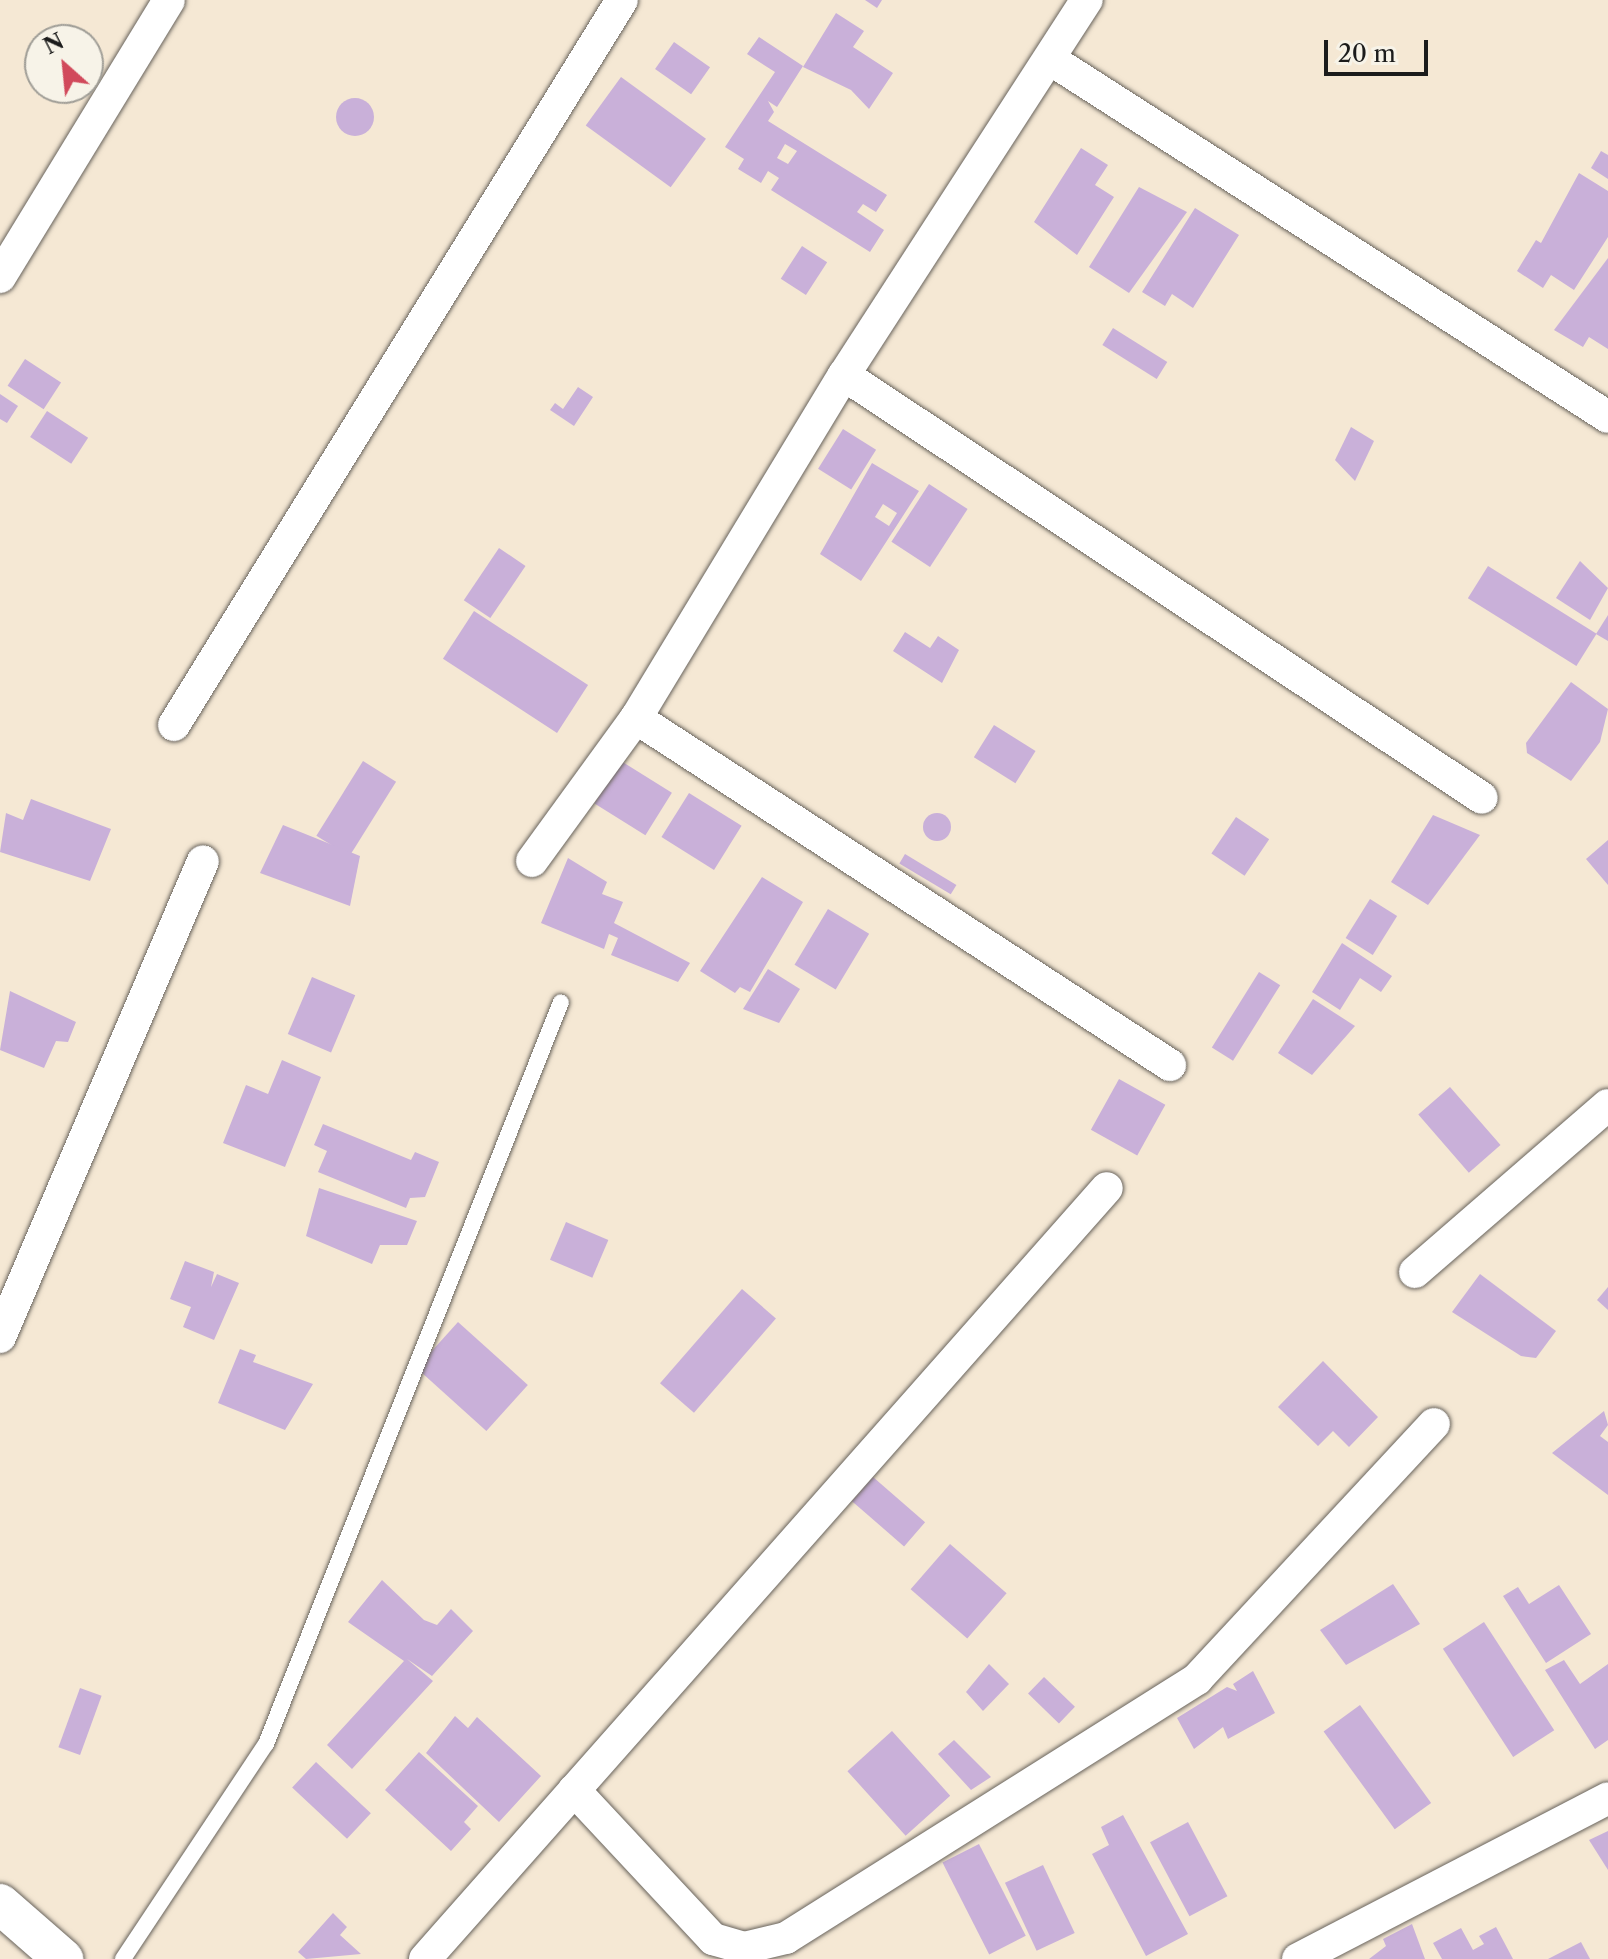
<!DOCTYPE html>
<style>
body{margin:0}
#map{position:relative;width:1608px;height:1959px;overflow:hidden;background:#f5e8d4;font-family:"Libre Caslon Text",serif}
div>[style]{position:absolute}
.building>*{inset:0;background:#c9b0d9;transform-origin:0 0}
.round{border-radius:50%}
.roads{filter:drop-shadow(0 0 2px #68635c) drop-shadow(0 0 2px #68635c)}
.service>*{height:16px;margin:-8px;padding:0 8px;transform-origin:8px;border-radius:8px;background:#fff}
.minor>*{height:32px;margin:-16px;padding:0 16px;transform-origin:16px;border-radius:16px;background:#fff}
.tertiary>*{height:40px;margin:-20px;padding:0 20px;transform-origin:20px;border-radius:20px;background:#fff}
span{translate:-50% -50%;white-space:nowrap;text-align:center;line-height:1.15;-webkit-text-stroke:6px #f7f3e8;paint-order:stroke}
.north{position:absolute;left:24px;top:24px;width:80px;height:80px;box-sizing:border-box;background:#f7f3e8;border:2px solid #9f9d96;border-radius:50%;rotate:333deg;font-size:22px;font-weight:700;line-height:32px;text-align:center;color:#1c1c1c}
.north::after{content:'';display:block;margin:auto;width:28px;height:36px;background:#d1495b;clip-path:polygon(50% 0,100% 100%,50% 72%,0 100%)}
.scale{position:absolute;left:1324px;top:40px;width:104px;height:36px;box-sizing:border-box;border:4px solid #1c1c1c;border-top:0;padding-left:10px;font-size:24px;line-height:28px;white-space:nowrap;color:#1c1c1c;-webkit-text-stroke:6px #f7f3e8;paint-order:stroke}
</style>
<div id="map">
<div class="building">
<div style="clip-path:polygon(865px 0,882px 0,877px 8px)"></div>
<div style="clip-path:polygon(836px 13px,864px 31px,853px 47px,893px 73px,869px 109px,851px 90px,803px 67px)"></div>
<div style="clip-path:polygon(evenodd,759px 37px,803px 66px,777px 107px,768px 101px,774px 112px,768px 121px,887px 195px,876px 212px,863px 204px,857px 212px,884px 230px,870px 252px,771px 190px,779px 178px,768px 171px,761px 183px,738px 169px,744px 159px,725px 147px,775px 72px,747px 54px,759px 37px,785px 144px,797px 151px,788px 164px,777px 158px,785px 144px)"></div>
<div style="left:674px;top:42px;width:44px;height:33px;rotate:35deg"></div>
<div style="left:621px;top:77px;width:105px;height:60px;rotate:36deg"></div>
<div class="round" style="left:336px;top:98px;width:38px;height:38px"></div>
<div style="clip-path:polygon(1081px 148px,1108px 165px,1095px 185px,1114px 197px,1077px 255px,1034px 222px)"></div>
<div style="clip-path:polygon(1601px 151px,1608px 155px,1608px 179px,1591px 168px)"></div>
<div style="clip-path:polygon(1579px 173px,1608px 191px,1608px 237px,1574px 290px,1551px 275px,1543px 288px,1517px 271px,1536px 240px,1541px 243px)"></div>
<div style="clip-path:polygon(1139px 187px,1187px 212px,1129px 293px,1089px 267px)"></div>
<div style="clip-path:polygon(1195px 208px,1239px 235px,1193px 308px,1172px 294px,1165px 306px,1142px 292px)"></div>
<div style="left:802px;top:246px;width:30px;height:39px;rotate:33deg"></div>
<div style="clip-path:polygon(1608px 258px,1608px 349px,1589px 337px,1583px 347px,1554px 330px)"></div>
<div style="left:1113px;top:328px;width:64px;height:20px;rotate:32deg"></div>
<div style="left:25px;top:359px;width:43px;height:32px;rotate:33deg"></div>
<div style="clip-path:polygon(578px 387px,593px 397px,574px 426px,550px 410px,555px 403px,563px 409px)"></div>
<div style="clip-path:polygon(0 394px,18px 406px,7px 423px,0 419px)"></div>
<div style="left:47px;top:411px;width:49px;height:31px;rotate:33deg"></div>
<div style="clip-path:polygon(1351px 427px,1374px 441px,1355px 481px,1335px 460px)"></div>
<div style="left:843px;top:429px;width:39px;height:47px;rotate:32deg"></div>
<div style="clip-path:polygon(evenodd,872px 463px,919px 491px,861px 581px,820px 554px,872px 463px,883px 504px,897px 513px,889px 526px,875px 517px,883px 504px)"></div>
<div style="left:929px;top:484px;width:46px;height:69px;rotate:33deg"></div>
<div style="left:499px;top:548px;width:32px;height:63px;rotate:34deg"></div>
<div style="clip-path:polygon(1580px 561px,1608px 588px,1590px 620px,1556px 598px)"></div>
<div style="left:1488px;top:566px;width:128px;height:38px;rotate:32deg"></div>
<div style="left:474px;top:611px;width:136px;height:57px;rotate:33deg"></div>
<div style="clip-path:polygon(1608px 615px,1608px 641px,1596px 634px)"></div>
<div style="clip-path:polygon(905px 632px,930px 648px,938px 636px,959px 650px,942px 683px,893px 651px)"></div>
<div style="clip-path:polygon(1571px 682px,1608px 709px,1600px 742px,1571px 781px,1527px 753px,1526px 743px)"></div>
<div style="left:994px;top:725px;width:49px;height:38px;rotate:32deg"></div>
<div style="left:363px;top:761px;width:39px;height:88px;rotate:32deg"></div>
<div style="left:621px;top:761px;width:60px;height:50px;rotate:32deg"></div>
<div style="left:689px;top:793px;width:62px;height:52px;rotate:32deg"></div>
<div style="clip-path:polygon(31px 799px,111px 829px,90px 881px,0 852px,6px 813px,23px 820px)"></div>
<div class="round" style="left:923px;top:813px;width:28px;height:28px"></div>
<div style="clip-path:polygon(1433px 815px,1480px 835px,1428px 905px,1391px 882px)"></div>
<div style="left:1236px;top:817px;width:40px;height:44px;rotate:34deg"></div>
<div style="clip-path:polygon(283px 825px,360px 856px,350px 906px,260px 873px)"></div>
<div style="clip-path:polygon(1608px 840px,1608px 885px,1586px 859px)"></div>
<div style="left:905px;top:854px;width:60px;height:11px;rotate:31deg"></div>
<div style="clip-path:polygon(568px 858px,607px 882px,602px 894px,623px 902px,614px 923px,690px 963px,678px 982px,611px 955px,618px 938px,609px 934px,604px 949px,541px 923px)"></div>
<div style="clip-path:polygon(762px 877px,803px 902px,750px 992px,740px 987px,735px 993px,700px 971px)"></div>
<div style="left:1370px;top:899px;width:32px;height:46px;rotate:32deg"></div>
<div style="left:828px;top:909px;width:48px;height:65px;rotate:31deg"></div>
<div style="clip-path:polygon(1342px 943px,1392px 976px,1381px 992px,1360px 978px,1340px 1010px,1312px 992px)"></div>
<div style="clip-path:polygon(768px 969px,800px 989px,779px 1023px,743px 1009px)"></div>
<div style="left:1259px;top:972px;width:25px;height:89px;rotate:32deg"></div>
<div style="left:312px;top:977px;width:47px;height:62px;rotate:23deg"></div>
<div style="clip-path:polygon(10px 991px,76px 1022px,68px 1042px,56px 1041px,44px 1068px,0 1050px)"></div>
<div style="clip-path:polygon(1313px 999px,1355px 1026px,1312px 1075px,1278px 1053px)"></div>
<div style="clip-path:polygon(282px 1060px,321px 1077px,285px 1167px,223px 1143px,246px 1085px,268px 1094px)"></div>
<div style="left:1119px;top:1079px;width:53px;height:58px;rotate:29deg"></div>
<div style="left:1450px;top:1087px;width:77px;height:42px;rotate:49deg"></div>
<div style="clip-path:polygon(323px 1124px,411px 1160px,415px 1152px,439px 1162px,425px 1197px,410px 1198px,406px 1208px,318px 1172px,327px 1151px,314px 1145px)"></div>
<div style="clip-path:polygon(319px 1188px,417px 1221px,407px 1245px,380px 1245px,372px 1264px,306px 1236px)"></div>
<div style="left:566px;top:1222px;width:46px;height:41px;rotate:23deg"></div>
<div style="clip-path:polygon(185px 1261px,214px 1272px,211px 1287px,217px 1274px,239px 1283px,214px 1340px,183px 1327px,191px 1307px,170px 1299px)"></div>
<div style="clip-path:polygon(1480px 1274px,1556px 1331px,1536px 1358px,1521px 1356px,1452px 1312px)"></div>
<div style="clip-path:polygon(1608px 1287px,1608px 1310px,1597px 1300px)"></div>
<div style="left:742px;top:1289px;width:45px;height:125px;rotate:41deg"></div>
<div style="left:458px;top:1322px;width:94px;height:62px;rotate:42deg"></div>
<div style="clip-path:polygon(240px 1349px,256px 1355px,253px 1362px,313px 1384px,285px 1430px,218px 1403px)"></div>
<div style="clip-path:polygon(1323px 1361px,1378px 1417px,1349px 1447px,1333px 1431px,1318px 1446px,1278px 1407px)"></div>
<div style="clip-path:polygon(1604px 1411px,1608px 1425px,1600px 1436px,1608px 1442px,1608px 1495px,1552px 1453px)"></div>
<div style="left:873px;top:1477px;width:69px;height:32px;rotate:41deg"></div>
<div style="left:950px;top:1544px;width:75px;height:60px;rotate:41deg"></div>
<div style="clip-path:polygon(382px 1580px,424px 1620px,437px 1625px,451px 1609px,473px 1631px,432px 1676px,407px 1659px,433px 1681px,352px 1769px,327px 1745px,404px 1661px,348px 1622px)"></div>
<div style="clip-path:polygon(1393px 1584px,1420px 1624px,1346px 1665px,1320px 1630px)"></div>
<div style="clip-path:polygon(1559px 1585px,1591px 1634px,1546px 1663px,1503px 1596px,1518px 1587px,1529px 1604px)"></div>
<div style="left:1484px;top:1622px;width:129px;height:49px;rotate:57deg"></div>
<div style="clip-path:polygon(1564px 1660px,1580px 1684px,1608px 1664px,1608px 1740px,1595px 1749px,1545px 1670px)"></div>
<div style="clip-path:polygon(989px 1664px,1009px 1684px,983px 1711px,966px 1692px)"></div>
<div style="clip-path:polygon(1253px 1671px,1275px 1713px,1228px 1739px,1223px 1727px,1194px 1749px,1177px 1718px,1227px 1687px,1237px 1691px,1233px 1684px)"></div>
<div style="left:1044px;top:1677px;width:43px;height:23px;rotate:44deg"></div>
<div style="left:80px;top:1688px;width:23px;height:63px;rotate:20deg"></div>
<div style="left:1360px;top:1705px;width:121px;height:45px;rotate:54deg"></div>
<div style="clip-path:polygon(455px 1716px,468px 1728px,477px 1717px,541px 1776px,499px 1822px,426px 1753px)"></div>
<div style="left:892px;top:1731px;width:87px;height:60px;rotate:48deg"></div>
<div style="clip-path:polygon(954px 1740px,991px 1777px,971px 1790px,938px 1754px)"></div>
<div style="clip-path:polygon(419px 1752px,478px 1806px,464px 1822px,471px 1829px,451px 1851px,385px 1790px)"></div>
<div style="left:316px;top:1762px;width:75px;height:35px;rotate:43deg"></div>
<div style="clip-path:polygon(1123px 1815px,1188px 1934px,1146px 1956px,1092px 1854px,1109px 1845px,1101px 1827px)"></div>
<div style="left:1188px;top:1822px;width:84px;height:43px;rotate:62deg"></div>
<div style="clip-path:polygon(1608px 1831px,1608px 1870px,1589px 1840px)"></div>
<div style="left:979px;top:1844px;width:103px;height:41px;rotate:63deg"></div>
<div style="left:1043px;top:1865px;width:75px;height:42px;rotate:65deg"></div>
<div style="clip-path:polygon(333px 1913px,347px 1927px,340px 1935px,361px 1954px,306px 1959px,298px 1952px)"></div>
<div style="clip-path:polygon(1412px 1924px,1425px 1959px,1369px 1959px,1386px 1946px,1383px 1939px)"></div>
<div style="clip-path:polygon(1496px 1927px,1513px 1959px,1442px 1959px,1433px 1943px,1461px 1928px,1473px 1950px,1484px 1944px,1479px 1936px)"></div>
<div style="clip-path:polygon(1581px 1942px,1590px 1959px,1548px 1959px)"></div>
</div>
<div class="roads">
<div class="service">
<div style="left:123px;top:1959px;width:258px;rotate:-56.4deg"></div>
<div style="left:266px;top:1744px;width:798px;rotate:-68.32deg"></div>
</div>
<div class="minor">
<div style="left:1053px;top:61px;width:659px;rotate:32.68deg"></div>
<div style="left:0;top:277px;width:324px;rotate:-58.6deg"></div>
<div style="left:844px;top:375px;width:765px;rotate:33.54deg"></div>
<div style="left:636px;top:718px;width:637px;rotate:33.02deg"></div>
<div style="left:174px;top:725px;width:852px;rotate:-58.29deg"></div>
<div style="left:532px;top:861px;width:177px;rotate:-54deg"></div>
<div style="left:636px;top:718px;width:401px;rotate:-58.8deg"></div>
<div style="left:844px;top:375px;width:447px;rotate:-57.1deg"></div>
<div style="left:1415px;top:1272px;width:255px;rotate:-40.9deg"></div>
<div style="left:0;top:1337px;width:517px;rotate:-66.9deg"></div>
<div style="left:574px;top:1790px;width:204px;rotate:47deg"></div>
<div style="left:713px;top:1939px;width:32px;rotate:16deg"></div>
<div style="left:744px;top:1948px;width:43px;rotate:-13.4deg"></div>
<div style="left:786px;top:1938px;width:486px;rotate:-32.2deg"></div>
<div style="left:1197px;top:1679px;width:348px;rotate:-47.1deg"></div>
<div style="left:425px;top:1959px;width:1029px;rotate:-48.51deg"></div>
<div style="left:1298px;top:1959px;width:349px;rotate:-27.4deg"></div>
</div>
<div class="tertiary">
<div style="left:0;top:1904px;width:84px;rotate:41.1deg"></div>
</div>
</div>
<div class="north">N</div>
<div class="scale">20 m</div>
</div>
